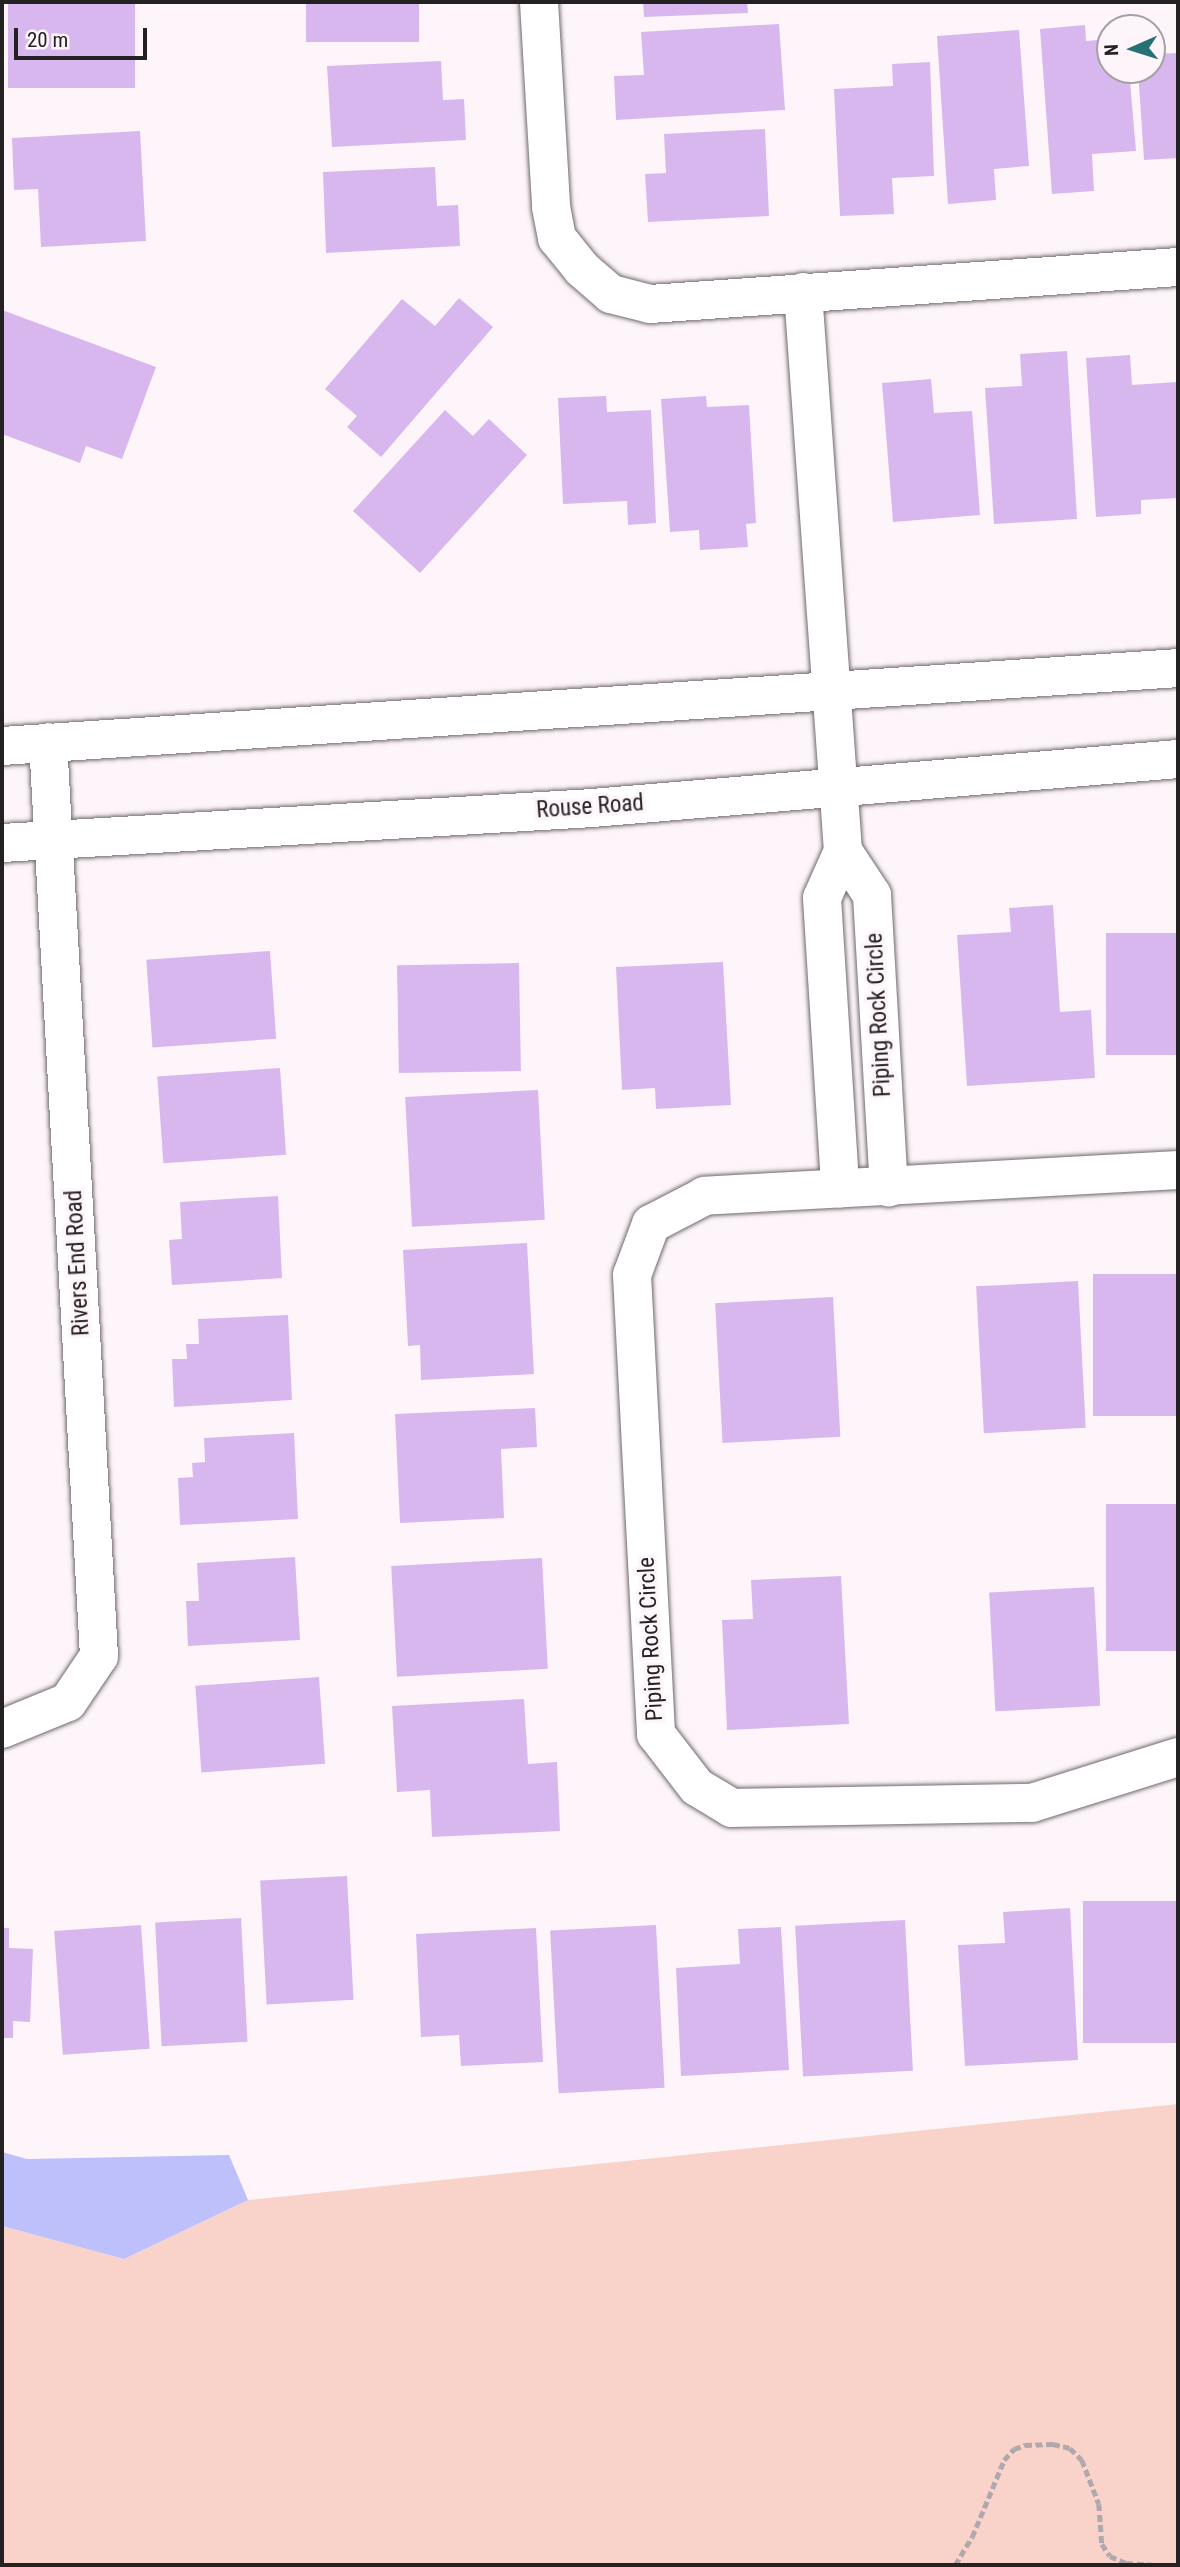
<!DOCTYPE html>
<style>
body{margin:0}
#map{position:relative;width:1180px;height:2567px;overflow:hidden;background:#fdf5fa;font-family:"Roboto Condensed",sans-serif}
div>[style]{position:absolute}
.green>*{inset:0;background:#f9d3ca}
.water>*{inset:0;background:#bec0fc}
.building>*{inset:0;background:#d8b7ef;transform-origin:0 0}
.path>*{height:4.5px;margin-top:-2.25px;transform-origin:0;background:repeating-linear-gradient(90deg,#afa9ad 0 7px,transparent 0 10.5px)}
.roads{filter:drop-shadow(0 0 2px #70696e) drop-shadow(0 0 2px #70696e)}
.minor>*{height:38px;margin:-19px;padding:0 19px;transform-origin:19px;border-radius:19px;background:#fff}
span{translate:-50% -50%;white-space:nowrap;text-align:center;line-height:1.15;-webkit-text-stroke:7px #fdf5fa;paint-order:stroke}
.street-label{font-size:23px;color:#242123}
.frame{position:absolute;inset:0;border:4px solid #242123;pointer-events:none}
.north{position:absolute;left:1096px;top:14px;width:70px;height:70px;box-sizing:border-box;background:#fdf5fa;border:2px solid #a6a0a4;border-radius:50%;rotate:267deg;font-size:19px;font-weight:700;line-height:28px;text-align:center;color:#242123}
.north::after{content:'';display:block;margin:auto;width:24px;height:32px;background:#267175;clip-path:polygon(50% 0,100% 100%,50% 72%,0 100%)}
.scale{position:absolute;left:14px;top:28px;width:133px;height:32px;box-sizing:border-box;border:4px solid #242123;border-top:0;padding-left:9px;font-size:21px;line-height:24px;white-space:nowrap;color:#242123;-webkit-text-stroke:5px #fdf5fa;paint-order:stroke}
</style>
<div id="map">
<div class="green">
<div style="clip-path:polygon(1178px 2104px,1178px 2565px,2px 2565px,2px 2226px,124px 2259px,248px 2200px)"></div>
</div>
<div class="water">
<div style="clip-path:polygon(2px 2152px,27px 2159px,229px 2155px,248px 2200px,124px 2259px,2px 2226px)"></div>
</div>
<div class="building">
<div style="left:8px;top:2px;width:127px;height:86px"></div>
<div style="left:306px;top:2px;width:113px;height:40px"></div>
<div style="clip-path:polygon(643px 2px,747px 2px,748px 13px,644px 17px)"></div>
<div style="clip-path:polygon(779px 24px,785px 110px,616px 120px,614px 76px,644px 75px,641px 32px)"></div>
<div style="clip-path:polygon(1085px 25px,1086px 41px,1110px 39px,1110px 70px,1129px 70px,1136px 151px,1092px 154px,1094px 191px,1052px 194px,1040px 29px)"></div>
<div style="clip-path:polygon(1019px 30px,1029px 166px,994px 169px,996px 200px,948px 204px,937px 36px)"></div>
<div style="clip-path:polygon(1178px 53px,1178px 158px,1144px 160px,1138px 70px,1152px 70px,1152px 54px)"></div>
<div style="clip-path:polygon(441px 61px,443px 100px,464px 99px,466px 140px,332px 147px,327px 66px)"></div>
<div style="clip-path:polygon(930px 62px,934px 176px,892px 178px,894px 214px,840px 216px,834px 89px,893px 86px,892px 64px)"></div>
<div style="clip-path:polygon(765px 129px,769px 216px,648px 222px,645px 174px,666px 173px,664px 134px)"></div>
<div style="clip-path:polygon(140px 131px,146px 241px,41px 247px,38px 189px,14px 190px,12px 138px)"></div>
<div style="clip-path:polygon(435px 167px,437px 206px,458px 205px,460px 246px,326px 253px,323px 172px)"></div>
<div style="clip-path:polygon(459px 298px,493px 327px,381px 457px,347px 427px,357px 416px,325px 389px,402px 299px,435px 326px)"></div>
<div style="clip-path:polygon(2px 310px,156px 367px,122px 459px,86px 446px,80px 463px,2px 434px)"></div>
<div style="clip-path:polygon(1067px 351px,1077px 519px,994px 524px,985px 388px,1022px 386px,1020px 354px)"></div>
<div style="clip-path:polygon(1130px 355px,1132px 385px,1177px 382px,1178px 498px,1141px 500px,1141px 514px,1096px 517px,1086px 358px)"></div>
<div style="clip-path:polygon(931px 379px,934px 413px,972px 411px,980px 515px,893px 522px,882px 383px)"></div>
<div style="clip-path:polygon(606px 396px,607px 412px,651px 410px,656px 523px,628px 525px,627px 501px,563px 504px,558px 398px)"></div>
<div style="clip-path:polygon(706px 396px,707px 407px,749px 405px,756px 523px,746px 524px,748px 547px,700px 550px,699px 530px,670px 532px,661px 399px)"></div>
<div style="clip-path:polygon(445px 410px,473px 436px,489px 419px,527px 455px,420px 573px,353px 511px)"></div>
<div style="clip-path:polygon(1053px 905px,1060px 1012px,1091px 1010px,1095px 1078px,967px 1086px,957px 935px,1011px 932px,1009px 908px)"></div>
<div style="left:1178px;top:933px;width:122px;height:72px;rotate:90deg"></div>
<div style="left:270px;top:951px;width:88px;height:124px;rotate:86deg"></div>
<div style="clip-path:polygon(723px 962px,731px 1105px,656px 1109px,655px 1088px,622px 1090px,616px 967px)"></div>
<div style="left:519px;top:963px;width:108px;height:122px;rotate:89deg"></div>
<div style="left:280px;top:1068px;width:87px;height:123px;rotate:86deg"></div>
<div style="left:538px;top:1090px;width:130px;height:133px;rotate:87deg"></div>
<div style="clip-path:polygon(278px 1196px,282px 1278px,172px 1285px,169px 1240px,182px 1239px,180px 1202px)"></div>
<div style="clip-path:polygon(527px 1243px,534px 1374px,421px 1380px,420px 1345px,408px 1346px,403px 1250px)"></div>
<div style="left:1178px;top:1274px;width:142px;height:85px;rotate:90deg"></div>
<div style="left:1078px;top:1281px;width:147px;height:102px;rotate:87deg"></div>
<div style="left:833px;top:1297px;width:140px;height:118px;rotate:87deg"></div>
<div style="clip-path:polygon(288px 1315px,292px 1400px,174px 1407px,172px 1359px,187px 1359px,186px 1344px,199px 1344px,198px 1319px)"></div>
<div style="clip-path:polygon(535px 1408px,537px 1447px,501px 1449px,504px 1518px,400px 1523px,395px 1414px)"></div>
<div style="clip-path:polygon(294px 1433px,298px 1519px,180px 1525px,178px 1478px,193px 1477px,192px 1463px,205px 1462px,204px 1438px)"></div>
<div style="left:1178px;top:1504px;width:147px;height:72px;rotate:90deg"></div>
<div style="clip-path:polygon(295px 1557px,300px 1640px,188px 1646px,186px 1601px,199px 1601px,197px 1563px)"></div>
<div style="left:542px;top:1558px;width:111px;height:151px;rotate:87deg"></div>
<div style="clip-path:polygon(841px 1576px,849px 1724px,727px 1730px,722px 1620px,753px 1619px,751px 1580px)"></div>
<div style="left:1094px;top:1587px;width:119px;height:105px;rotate:87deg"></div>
<div style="left:319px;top:1677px;width:87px;height:124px;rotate:86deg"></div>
<div style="clip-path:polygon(524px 1699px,528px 1764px,557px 1762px,560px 1831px,432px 1837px,430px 1790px,397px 1792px,392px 1706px)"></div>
<div style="left:347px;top:1876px;width:124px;height:87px;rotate:87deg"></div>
<div style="left:1178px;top:1901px;width:142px;height:95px;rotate:90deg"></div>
<div style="clip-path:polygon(1070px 1908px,1078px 2060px,965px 2066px,958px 1945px,1005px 1943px,1003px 1912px)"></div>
<div style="left:241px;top:1918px;width:124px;height:86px;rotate:87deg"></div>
<div style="left:905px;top:1920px;width:151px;height:110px;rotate:87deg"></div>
<div style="left:141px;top:1925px;width:124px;height:87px;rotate:86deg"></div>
<div style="left:656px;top:1925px;width:163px;height:106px;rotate:87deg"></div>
<div style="clip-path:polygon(781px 1927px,789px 2070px,681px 2076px,676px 1968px,740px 1964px,738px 1929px)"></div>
<div style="clip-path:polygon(2px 1928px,9px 1928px,9px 1948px,33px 1949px,30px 2022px,13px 2021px,13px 2038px,2px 2038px)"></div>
<div style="clip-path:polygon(536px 1928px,543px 2062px,461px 2066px,459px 2035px,421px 2037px,416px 1934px)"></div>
</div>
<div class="path">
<div style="left:955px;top:2565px;width:33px;rotate:-59deg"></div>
<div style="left:972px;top:2537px;width:83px;rotate:-67.4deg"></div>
<div style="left:1004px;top:2460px;width:15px;rotate:-48deg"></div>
<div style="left:1014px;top:2449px;width:12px;rotate:-20deg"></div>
<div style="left:1025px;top:2445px;width:28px;rotate:-2deg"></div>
<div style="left:1053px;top:2444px;width:17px;rotate:13deg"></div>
<div style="left:1070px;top:2448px;width:17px;rotate:45deg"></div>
<div style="left:1082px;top:2460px;width:47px;rotate:68.9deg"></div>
<div style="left:1099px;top:2504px;width:40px;rotate:85.7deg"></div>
<div style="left:1102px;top:2544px;width:14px;rotate:56deg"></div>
<div style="left:1110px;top:2556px;width:17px;rotate:24deg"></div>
<div style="left:1126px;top:2563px;width:26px;rotate:4deg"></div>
</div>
<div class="roads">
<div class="minor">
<div style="left:539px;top:2px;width:205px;rotate:86.6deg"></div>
<div style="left:551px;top:207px;width:32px;rotate:79deg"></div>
<div style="left:557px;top:238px;width:40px;rotate:51deg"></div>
<div style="left:582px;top:269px;width:38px;rotate:41deg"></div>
<div style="left:611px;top:294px;width:40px;rotate:14.4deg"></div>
<div style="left:650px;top:304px;width:529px;rotate:-4.01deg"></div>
<div style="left:803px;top:292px;width:560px;rotate:85.91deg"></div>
<div style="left:843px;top:851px;width:51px;rotate:114.1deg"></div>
<div style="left:822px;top:898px;width:291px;rotate:86.4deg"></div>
<div style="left:2px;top:746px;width:1179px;rotate:-3.79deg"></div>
<div style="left:2px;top:843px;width:591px;rotate:-3.39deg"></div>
<div style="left:592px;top:808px;width:588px;rotate:-4.78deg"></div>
<div style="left:843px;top:851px;width:53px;rotate:56.6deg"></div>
<div style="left:872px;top:895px;width:293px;rotate:86.7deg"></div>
<div style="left:1178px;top:1170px;width:474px;rotate:176.9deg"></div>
<div style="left:705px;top:1196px;width:61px;rotate:152.6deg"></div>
<div style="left:651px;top:1224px;width:54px;rotate:110.4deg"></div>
<div style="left:632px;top:1275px;width:460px;rotate:87deg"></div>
<div style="left:656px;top:1734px;width:67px;rotate:52.3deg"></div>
<div style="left:697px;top:1787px;width:41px;rotate:31deg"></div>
<div style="left:732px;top:1808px;width:300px;rotate:-1deg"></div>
<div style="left:1032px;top:1803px;width:153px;rotate:-17.5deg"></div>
<div style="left:2px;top:1729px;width:71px;rotate:-22.2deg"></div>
<div style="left:68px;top:1702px;width:55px;rotate:-56deg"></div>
<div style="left:99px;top:1656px;width:915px;rotate:-93.19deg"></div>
</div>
</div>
<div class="street-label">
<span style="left:590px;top:807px;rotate:-4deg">Rouse Road</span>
<span style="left:879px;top:1015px;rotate:-93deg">Piping Rock Circle</span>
<span style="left:78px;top:1263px;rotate:-93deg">Rivers End Road</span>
<span style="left:651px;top:1639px;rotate:-93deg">Piping Rock Circle</span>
</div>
<div class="frame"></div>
<div class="north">N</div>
<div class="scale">20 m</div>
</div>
